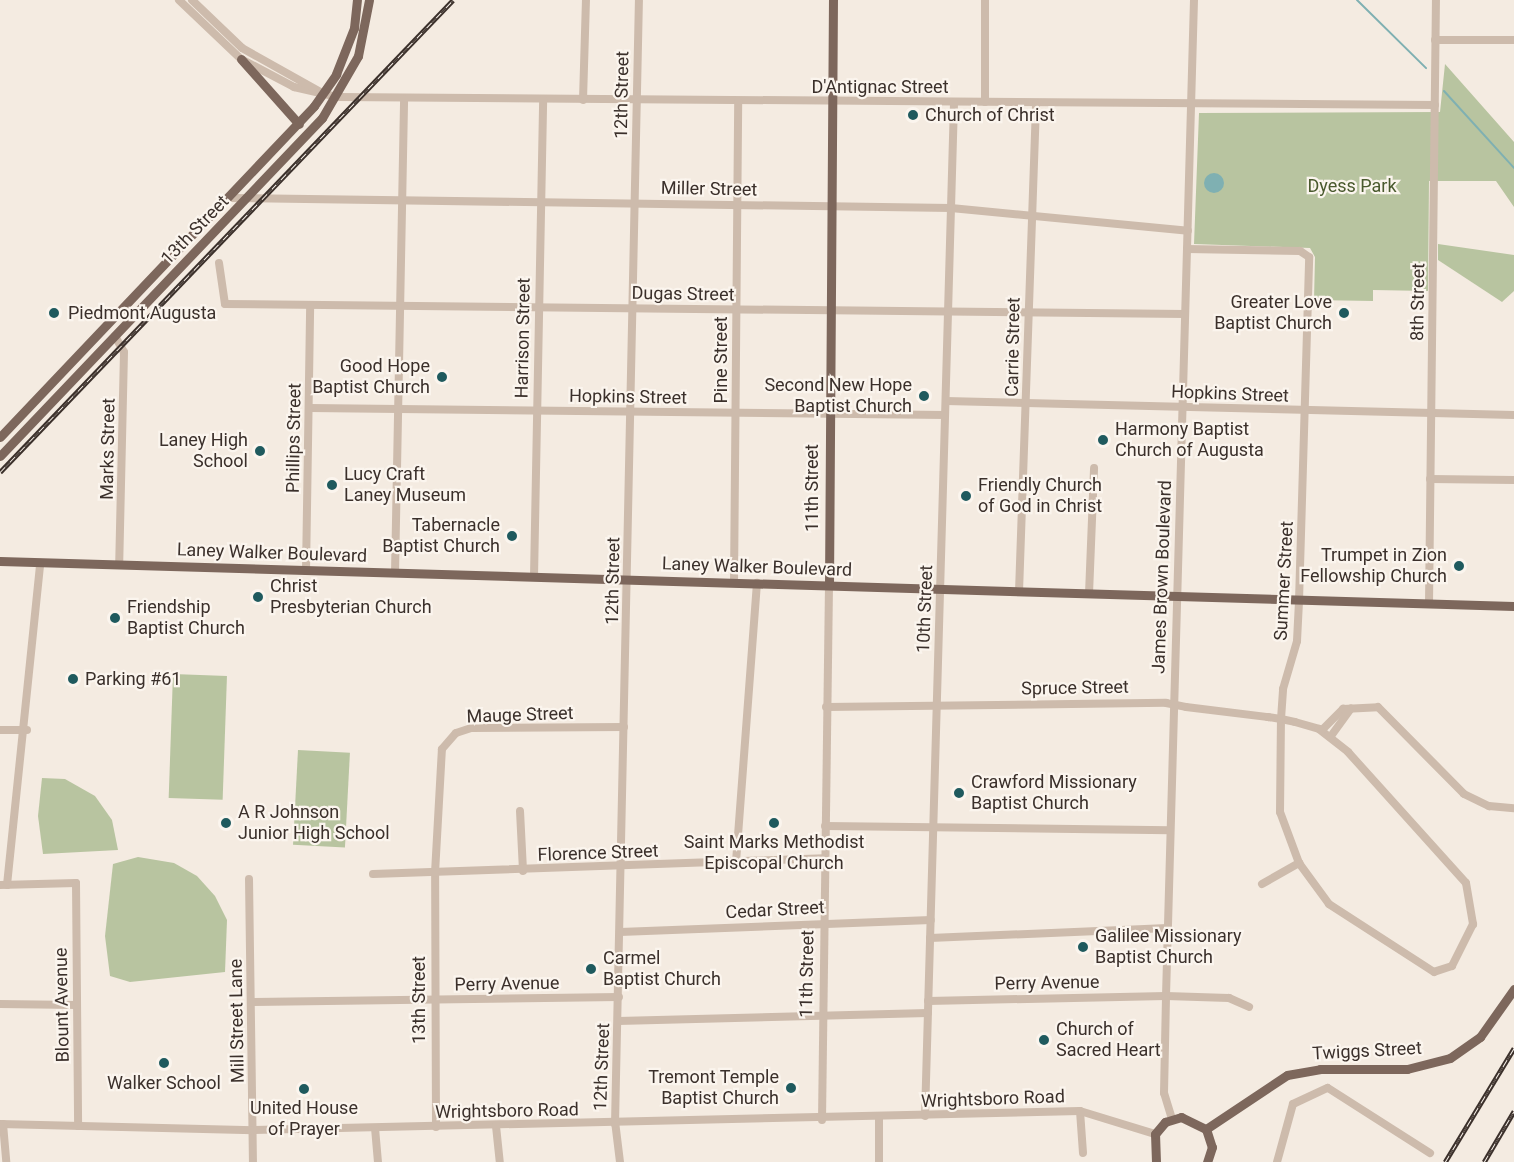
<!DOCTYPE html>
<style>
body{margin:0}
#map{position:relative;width:1514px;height:1162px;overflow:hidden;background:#f4ebe1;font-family:Roboto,sans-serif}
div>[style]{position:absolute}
.green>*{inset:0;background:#b8c4a0;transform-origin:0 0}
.water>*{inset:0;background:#7fb0b2}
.round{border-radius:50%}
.stream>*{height:2px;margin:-1px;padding:0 1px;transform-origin:1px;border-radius:1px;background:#7fb0b2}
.minor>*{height:8px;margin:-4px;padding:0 4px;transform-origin:4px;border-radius:4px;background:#cdbbac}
.major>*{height:9px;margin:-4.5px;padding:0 4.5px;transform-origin:4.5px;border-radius:4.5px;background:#7d675c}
.rail>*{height:4.5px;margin-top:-2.25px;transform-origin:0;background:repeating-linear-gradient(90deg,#fbf5ee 0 7px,#3b302b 0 14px);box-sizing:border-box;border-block:2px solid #3b302b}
.dots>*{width:16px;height:16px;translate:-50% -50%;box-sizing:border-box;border:3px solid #fbf5ee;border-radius:50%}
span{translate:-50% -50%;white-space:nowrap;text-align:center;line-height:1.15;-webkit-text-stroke:4.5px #fbf5ee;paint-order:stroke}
.street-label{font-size:18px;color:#3b302b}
.poi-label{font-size:18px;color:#3b302b}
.left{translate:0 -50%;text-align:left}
.right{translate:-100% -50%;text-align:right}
.park-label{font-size:18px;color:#4a5a2e}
</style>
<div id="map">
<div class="green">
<div style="clip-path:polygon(1445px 64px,1514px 142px,1514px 207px,1496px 181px,1429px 181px,1428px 291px,1373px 290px,1373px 301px,1314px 300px,1315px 257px,1310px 248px,1194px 244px,1199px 113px,1440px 112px)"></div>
<div style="clip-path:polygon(1438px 244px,1514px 255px,1514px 291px,1502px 302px,1438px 260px)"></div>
<div style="left:173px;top:674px;width:54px;height:124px;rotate:2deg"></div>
<div style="left:298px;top:750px;width:52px;height:95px;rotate:3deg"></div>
<div style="clip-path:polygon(42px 778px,65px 779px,95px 796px,112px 820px,118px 850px,43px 854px,38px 816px)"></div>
<div style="clip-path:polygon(138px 857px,174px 863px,197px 876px,215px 896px,227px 920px,225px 972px,130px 982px,110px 976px,105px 936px,113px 864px)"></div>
</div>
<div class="water">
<div class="round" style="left:1204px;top:173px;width:20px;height:20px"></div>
</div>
<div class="stream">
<div style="left:1357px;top:0;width:97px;rotate:44.6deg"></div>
<div style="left:1444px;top:91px;width:104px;rotate:47.7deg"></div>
</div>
<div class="minor">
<div style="left:179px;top:0;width:86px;rotate:43.6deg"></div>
<div style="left:241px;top:59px;width:60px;rotate:27.8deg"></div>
<div style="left:294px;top:87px;width:44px;rotate:13.1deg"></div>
<div style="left:337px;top:97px;width:1098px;rotate:0.42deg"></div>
<div style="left:192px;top:0;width:69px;rotate:43.8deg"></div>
<div style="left:242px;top:48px;width:94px;rotate:29.3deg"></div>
<div style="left:985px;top:0;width:102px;rotate:90deg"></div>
<div style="left:1435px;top:40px;width:79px"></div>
<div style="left:583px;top:100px;width:100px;rotate:-88.3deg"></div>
<div style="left:229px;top:198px;width:722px;rotate:0.79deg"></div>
<div style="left:951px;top:208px;width:238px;rotate:5.5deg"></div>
<div style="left:219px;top:263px;width:41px;rotate:81.7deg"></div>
<div style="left:225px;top:304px;width:960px;rotate:0.6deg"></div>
<div style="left:115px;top:336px;width:18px;rotate:61deg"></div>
<div style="left:124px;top:352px;width:213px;rotate:91.3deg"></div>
<div style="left:946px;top:401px;width:568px;rotate:1.41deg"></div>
<div style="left:310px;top:408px;width:635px;rotate:0.63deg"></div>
<div style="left:1430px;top:479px;width:84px;rotate:0.7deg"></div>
<div style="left:306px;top:571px;width:266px;rotate:-89.1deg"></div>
<div style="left:395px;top:573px;width:474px;rotate:-88.9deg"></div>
<div style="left:534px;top:577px;width:477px;rotate:-88.9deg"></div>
<div style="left:734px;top:583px;width:482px;rotate:-89.5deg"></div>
<div style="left:1019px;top:592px;width:489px;rotate:-88deg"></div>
<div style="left:1089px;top:594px;width:126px;rotate:-87.7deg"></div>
<div style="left:1429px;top:604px;width:604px;rotate:-89.34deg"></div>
<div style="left:826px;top:707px;width:340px;rotate:-0.7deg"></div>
<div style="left:1166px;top:703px;width:20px;rotate:11deg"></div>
<div style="left:1186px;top:707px;width:83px;rotate:7deg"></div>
<div style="left:1268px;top:717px;width:13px;rotate:9deg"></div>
<div style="left:1281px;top:719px;width:14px;rotate:12deg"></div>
<div style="left:1295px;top:722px;width:25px;rotate:16deg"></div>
<div style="left:1319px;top:729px;width:37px;rotate:38deg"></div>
<div style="left:1348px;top:752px;width:176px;rotate:48deg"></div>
<div style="left:1466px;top:883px;width:42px;rotate:80.3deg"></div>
<div style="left:1473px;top:924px;width:47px;rotate:116.6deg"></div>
<div style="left:1452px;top:966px;width:19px;rotate:162deg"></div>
<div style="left:1434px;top:972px;width:125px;rotate:-147.1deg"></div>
<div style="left:1329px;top:904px;width:51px;rotate:-126.2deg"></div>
<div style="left:1299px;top:863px;width:54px;rotate:-110.4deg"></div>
<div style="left:1280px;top:812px;width:93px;rotate:-89.4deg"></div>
<div style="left:1281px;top:719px;width:30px;rotate:-86deg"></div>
<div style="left:1283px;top:689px;width:50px;rotate:-73.7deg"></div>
<div style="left:1297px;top:641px;width:40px;rotate:-87.1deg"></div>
<div style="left:1299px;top:601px;width:344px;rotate:-88.3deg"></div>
<div style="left:1309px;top:257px;width:11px;rotate:-146deg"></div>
<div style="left:1300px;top:251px;width:113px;rotate:-179deg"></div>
<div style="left:0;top:730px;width:27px"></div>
<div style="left:1322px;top:730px;width:30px;rotate:-45deg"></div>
<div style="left:1343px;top:709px;width:35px;rotate:-3deg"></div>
<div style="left:1378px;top:707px;width:122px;rotate:45.3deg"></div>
<div style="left:1464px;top:794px;width:28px;rotate:26deg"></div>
<div style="left:1489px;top:806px;width:25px;rotate:5deg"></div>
<div style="left:1331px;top:736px;width:34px;rotate:-54deg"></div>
<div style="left:520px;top:811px;width:60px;rotate:87.1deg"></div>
<div style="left:825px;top:826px;width:345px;rotate:0.7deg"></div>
<div style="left:736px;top:862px;width:280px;rotate:-85.7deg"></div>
<div style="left:373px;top:874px;width:451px;rotate:-2deg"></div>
<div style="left:249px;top:879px;width:283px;rotate:89.2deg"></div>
<div style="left:1262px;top:884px;width:43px;rotate:-29.6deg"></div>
<div style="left:0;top:885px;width:76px;rotate:-1.5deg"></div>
<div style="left:76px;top:883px;width:243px;rotate:89.5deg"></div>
<div style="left:7px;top:885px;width:324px;rotate:-84.1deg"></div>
<div style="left:620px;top:932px;width:311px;rotate:-2.2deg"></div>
<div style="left:930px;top:938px;width:238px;rotate:-2.4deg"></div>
<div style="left:928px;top:1001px;width:238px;rotate:-1.2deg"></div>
<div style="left:1166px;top:996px;width:63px;rotate:1.8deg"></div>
<div style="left:1229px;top:998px;width:22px;rotate:24deg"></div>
<div style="left:253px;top:1002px;width:366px;rotate:-0.8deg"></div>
<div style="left:0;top:1004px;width:77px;rotate:0.7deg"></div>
<div style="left:618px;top:1021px;width:310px;rotate:-1.5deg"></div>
<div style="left:1080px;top:1111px;width:42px;rotate:85.9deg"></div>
<div style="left:925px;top:1116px;width:1014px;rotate:-88.36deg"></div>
<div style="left:1172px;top:1119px;width:27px;rotate:-107deg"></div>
<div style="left:1164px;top:1093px;width:97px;rotate:-88.8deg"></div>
<div style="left:1166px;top:996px;width:996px;rotate:-88.39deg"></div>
<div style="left:822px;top:1120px;width:535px;rotate:-89.25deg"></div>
<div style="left:0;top:1124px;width:254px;rotate:1.4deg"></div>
<div style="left:254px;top:1130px;width:826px;rotate:-1.32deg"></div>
<div style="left:1080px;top:1111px;width:78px;rotate:17deg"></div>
<div style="left:3px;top:1124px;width:38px;rotate:85deg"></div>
<div style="left:496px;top:1126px;width:36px;rotate:84deg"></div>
<div style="left:436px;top:1127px;width:254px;rotate:-90.2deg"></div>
<div style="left:435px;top:873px;width:124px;rotate:-86.8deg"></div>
<div style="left:442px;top:749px;width:21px;rotate:-49deg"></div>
<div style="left:456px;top:733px;width:16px;rotate:-18deg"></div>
<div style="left:471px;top:728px;width:153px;rotate:-0.4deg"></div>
<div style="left:375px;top:1128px;width:34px;rotate:85deg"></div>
<div style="left:620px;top:1162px;width:38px;rotate:-97deg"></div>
<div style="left:615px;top:1124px;width:1124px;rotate:-88.78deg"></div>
<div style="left:879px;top:1162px;width:43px;rotate:-90deg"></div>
<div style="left:1277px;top:1162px;width:60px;rotate:-74.6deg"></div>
<div style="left:1293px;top:1104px;width:38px;rotate:-25deg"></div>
<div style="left:1328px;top:1088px;width:121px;rotate:32.5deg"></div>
</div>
<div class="major">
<div style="left:241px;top:59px;width:87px;rotate:48.3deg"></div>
<div style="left:0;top:437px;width:456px;rotate:-46.5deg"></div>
<div style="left:314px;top:106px;width:39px;rotate:-55deg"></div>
<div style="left:336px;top:74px;width:49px;rotate:-68.6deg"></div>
<div style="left:354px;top:28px;width:28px;rotate:-84deg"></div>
<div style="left:0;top:456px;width:467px;rotate:-46.4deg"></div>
<div style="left:322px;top:118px;width:72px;rotate:-59.9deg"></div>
<div style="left:358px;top:56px;width:57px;rotate:-78.9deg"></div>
<div style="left:0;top:561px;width:1515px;rotate:1.7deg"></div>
<div style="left:829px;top:585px;width:585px;rotate:-89.61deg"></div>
<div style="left:1206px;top:1129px;width:97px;rotate:-33.7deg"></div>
<div style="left:1287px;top:1075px;width:34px;rotate:-10deg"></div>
<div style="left:1320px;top:1069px;width:87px"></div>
<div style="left:1407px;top:1069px;width:44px;rotate:-14.3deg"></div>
<div style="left:1450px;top:1058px;width:37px;rotate:-35deg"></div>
<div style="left:1480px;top:1037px;width:59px;rotate:-54.7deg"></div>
<div style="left:1156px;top:1162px;width:28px;rotate:-92deg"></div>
<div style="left:1155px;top:1134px;width:16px;rotate:-50deg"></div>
<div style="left:1165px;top:1122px;width:17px;rotate:-17deg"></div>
<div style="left:1181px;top:1117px;width:28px;rotate:26deg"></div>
<div style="left:1206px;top:1129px;width:19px;rotate:72deg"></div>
<div style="left:1212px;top:1147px;width:16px;rotate:108deg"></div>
</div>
<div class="rail">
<div style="left:0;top:472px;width:654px;rotate:-46.18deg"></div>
<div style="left:1445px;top:1162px;width:133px;rotate:-58.8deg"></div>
<div style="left:1484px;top:1162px;width:59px;rotate:-59.5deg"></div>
</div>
<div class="dots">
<div style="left:913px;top:115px;background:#1f5a5e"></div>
<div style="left:54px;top:313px;background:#1f5a5e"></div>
<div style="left:1344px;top:313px;background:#1f5a5e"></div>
<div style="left:442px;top:377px;background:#1f5a5e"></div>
<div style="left:924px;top:396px;background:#1f5a5e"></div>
<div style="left:1103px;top:440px;background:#1f5a5e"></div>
<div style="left:260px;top:451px;background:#1f5a5e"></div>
<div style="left:332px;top:485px;background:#1f5a5e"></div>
<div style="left:966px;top:496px;background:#1f5a5e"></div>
<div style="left:512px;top:536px;background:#1f5a5e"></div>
<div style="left:1459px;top:566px;background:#1f5a5e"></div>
<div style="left:258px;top:597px;background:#1f5a5e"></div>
<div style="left:115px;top:618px;background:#1f5a5e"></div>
<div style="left:73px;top:679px;background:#1f5a5e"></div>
<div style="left:959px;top:793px;background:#1f5a5e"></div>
<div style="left:226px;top:823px;background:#1f5a5e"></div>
<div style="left:774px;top:823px;background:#1f5a5e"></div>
<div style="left:1083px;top:947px;background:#1f5a5e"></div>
<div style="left:591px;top:969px;background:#1f5a5e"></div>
<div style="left:1044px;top:1040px;background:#1f5a5e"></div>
<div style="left:164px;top:1063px;background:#1f5a5e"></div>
<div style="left:791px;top:1088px;background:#1f5a5e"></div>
<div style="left:304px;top:1089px;background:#1f5a5e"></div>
</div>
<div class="street-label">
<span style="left:880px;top:87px">D'Antignac Street</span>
<span style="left:622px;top:95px;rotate:-89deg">12th Street</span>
<span style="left:709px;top:189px;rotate:1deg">Miller Street</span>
<span style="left:195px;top:230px;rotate:-46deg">13th Street</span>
<span style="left:683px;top:294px;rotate:1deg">Dugas Street</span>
<span style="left:1418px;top:302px;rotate:-89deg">8th Street</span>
<span style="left:523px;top:338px;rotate:-89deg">Harrison Street</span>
<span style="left:1013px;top:347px;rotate:-89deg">Carrie Street</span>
<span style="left:721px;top:360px;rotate:-90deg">Pine Street</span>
<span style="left:1230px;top:394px;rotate:2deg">Hopkins Street</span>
<span style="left:628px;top:397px;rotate:1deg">Hopkins Street</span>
<span style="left:294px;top:438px;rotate:-89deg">Phillips Street</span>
<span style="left:108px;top:449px;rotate:-89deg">Marks Street</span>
<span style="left:812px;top:488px;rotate:-90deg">11th Street</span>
<span style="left:272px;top:553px;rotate:2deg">Laney Walker Boulevard</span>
<span style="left:757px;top:567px;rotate:2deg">Laney Walker Boulevard</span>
<span style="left:1162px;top:577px;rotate:-88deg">James Brown Boulevard</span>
<span style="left:613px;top:581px;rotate:-89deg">12th Street</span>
<span style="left:1284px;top:581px;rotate:-87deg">Summer Street</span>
<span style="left:925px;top:609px;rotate:-88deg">10th Street</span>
<span style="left:1075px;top:688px;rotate:-1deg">Spruce Street</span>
<span style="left:520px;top:715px;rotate:-2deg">Mauge Street</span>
<span style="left:598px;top:853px;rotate:-2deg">Florence Street</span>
<span style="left:775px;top:910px;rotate:-3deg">Cedar Street</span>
<span style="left:807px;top:974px;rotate:-89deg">11th Street</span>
<span style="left:1047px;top:983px;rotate:-1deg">Perry Avenue</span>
<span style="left:507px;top:984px;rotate:-1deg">Perry Avenue</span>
<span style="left:419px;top:1000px;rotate:-90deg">13th Street</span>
<span style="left:62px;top:1005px;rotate:-91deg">Blount Avenue</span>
<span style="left:237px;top:1021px;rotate:-91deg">Mill Street Lane</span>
<span style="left:1367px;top:1051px;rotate:-3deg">Twiggs Street</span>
<span style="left:602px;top:1067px;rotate:-88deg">12th Street</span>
<span style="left:993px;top:1099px;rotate:-2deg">Wrightsboro Road</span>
<span style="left:507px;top:1111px;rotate:-1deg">Wrightsboro Road</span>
</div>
<div class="poi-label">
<span class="left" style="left:925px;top:115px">Church of Christ</span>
<span class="right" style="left:1332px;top:313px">Greater Love<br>Baptist Church</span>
<span class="left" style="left:68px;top:313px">Piedmont Augusta</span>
<span class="right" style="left:430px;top:377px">Good Hope<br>Baptist Church</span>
<span class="right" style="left:912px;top:396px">Second New Hope<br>Baptist Church</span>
<span class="left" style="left:1115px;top:440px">Harmony Baptist<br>Church of Augusta</span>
<span class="right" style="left:248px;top:451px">Laney High<br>School</span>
<span class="left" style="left:344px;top:485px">Lucy Craft<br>Laney Museum</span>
<span class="left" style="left:978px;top:496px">Friendly Church<br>of God in Christ</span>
<span class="right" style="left:500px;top:536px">Tabernacle<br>Baptist Church</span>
<span class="right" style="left:1447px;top:566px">Trumpet in Zion<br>Fellowship Church</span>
<span class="left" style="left:270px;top:597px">Christ<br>Presbyterian Church</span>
<span class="left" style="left:127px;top:618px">Friendship<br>Baptist Church</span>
<span class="left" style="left:85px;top:679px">Parking #61</span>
<span class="left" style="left:971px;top:793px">Crawford Missionary<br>Baptist Church</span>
<span class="left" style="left:238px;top:823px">A R Johnson<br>Junior High School</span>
<span style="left:774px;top:853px">Saint Marks Methodist<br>Episcopal Church</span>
<span class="left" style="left:1095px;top:947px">Galilee Missionary<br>Baptist Church</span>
<span class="left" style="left:603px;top:969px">Carmel<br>Baptist Church</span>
<span class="left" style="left:1056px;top:1040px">Church of<br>Sacred Heart</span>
<span class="right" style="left:779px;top:1088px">Tremont Temple<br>Baptist Church</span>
<span style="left:164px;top:1083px">Walker School</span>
<span style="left:304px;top:1119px">United House<br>of Prayer</span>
</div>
<div class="park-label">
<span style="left:1352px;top:186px">Dyess Park</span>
</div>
</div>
